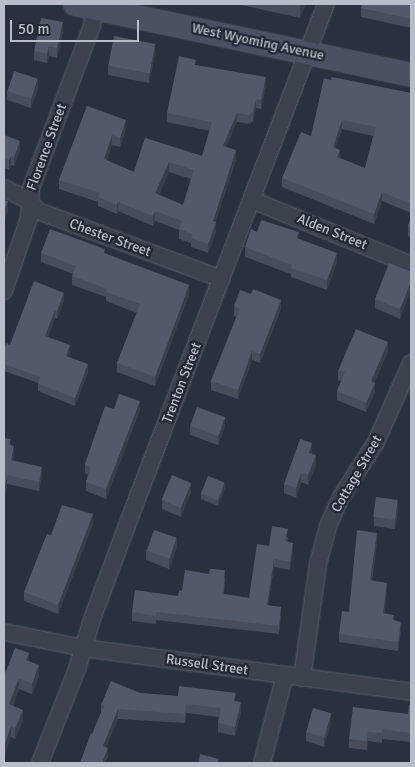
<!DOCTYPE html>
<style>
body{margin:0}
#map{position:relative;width:415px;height:767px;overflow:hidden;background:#28313c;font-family:Signika,sans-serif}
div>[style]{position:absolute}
.roads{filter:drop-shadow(0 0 1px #5a616b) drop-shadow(0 0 1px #5a616b)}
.minor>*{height:16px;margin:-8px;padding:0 8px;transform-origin:8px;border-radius:8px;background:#3c434d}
.secondary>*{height:22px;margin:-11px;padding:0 11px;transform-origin:11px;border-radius:11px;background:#4a525f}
.wall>*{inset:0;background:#474d59}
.shaded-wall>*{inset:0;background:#393f48}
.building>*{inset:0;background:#525a67;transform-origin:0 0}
span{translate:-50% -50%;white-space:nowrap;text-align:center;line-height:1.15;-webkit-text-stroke:4.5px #212832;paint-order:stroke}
.street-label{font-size:14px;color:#b8bec8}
.frame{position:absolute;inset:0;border:5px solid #b8bec8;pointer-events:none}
.scale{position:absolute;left:10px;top:20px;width:129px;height:22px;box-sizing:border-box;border:2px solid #b8bec8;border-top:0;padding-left:6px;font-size:15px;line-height:18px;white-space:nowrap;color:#b8bec8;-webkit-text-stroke:4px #212832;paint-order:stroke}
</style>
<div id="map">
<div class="roads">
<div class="minor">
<div style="left:4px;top:188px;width:28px;rotate:27deg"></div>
<div style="left:29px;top:201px;width:13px;rotate:48deg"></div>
<div style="left:38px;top:211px;width:196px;rotate:20.3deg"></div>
<div style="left:252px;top:200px;width:172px;rotate:22.2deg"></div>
<div style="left:4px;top:291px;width:77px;rotate:-71.1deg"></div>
<div style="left:29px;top:218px;width:30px;rotate:-86deg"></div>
<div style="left:31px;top:188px;width:173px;rotate:-69.4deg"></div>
<div style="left:92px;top:26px;width:22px;rotate:-82deg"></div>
<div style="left:4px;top:632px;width:81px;rotate:11.4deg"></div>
<div style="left:83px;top:648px;width:331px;rotate:7.6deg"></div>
<div style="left:302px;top:678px;width:115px;rotate:-82deg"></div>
<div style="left:318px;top:564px;width:39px;rotate:-75deg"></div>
<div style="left:328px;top:526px;width:32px;rotate:-66deg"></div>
<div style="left:341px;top:497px;width:65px;rotate:-57.5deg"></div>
<div style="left:376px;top:442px;width:86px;rotate:-66.1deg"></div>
<div style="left:40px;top:763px;width:101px;rotate:-68.5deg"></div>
<div style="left:77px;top:669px;width:52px;rotate:-73.3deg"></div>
<div style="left:92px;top:619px;width:114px;rotate:-69.5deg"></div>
<div style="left:132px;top:512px;width:544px;rotate:-69.1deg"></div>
<div style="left:262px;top:763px;width:91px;rotate:-75.4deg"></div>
</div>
<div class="secondary">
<div style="left:75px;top:4px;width:343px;rotate:11.9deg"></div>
</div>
</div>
<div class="wall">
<div style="clip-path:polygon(237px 4px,306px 4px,300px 18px)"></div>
<div style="clip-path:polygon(411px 4px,411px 28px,361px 17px,361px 8px)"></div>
<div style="clip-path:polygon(63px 31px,57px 58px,49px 56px,47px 63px,34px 60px,34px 51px)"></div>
<div style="clip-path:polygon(155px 54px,149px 83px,108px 75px,108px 65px)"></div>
<div style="clip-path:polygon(evenodd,196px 65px,266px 86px,261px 109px,256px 108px,253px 122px,251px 122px,250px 124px,237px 122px,226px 147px,236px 160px,215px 222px,216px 232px,208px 253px,191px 247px,191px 243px,179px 239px,179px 230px,155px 221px,153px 226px,118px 211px,117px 214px,98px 206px,98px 202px,59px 189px,59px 180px,87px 106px,126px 129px,120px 147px,112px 145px,106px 160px,134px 172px,145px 138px,202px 156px,210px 131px,167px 122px,167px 113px,196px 65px,169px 172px,191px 179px,183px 205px,159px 195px,169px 172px)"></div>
<div style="clip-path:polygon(evenodd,331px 80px,411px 93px,411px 213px,382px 201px,374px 224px,282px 187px,282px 178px,311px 136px,331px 80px,342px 129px,373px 136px,365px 168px,340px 158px,335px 148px,342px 129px)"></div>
<div style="clip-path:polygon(38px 89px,31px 108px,7px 100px,7px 91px)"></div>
<div style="clip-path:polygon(4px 135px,20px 150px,14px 166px,11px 165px,9px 170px,4px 168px)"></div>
<div style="clip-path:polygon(411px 218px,411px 237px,408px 236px,408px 226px)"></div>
<div style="clip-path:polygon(257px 232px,299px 239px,337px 262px,327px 290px,291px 277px,291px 274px,245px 257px,245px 247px)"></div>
<div style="clip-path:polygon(41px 253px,105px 253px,189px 295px,155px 386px,117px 372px,117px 363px,137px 313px,106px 301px,106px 297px,72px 285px,72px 276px,73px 274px,41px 262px)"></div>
<div style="clip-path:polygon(411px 272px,400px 319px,375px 308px,375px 299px)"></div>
<div style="clip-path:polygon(64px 300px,57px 319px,55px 318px,48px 337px,70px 352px,68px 357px,88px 372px,75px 406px,38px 391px,38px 383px,4px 371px,4px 349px,10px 345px)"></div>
<div style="clip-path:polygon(234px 306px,281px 309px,260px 363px,252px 360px,238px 399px,211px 390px,211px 381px,236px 317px,234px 316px)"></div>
<div style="clip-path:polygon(388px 352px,374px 383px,375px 392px,366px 412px,337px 400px,337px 391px,341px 381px,338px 380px,338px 371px)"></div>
<div style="clip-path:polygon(114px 409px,140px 410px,106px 499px,86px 491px,86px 482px,88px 475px,85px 473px,85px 464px)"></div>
<div style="clip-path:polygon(190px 426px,225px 426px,218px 445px,190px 435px)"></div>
<div style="clip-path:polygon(4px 438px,11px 445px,14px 455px,13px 461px,42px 476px,39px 491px,7px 484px,4px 503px)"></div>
<div style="clip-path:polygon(312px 453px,311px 454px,316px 465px,308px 485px,301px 482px,296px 498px,284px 493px,284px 484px)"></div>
<div style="clip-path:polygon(225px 488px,218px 506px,201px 499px,201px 494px)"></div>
<div style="clip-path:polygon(191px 492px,181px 517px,162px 509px,162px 500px)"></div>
<div style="clip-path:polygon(398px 509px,395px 529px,374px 526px,374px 517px)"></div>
<div style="clip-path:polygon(93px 524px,58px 614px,24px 601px,24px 592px,51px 535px)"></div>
<div style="clip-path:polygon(288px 537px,287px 542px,293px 551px,290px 570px,274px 567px,268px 605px,281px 616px,279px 634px,156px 620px,156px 624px,132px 621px,132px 612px,178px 596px,182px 591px,225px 578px,224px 594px,249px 598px,269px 546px)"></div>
<div style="clip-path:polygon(377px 541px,372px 581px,387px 591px,384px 614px,394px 621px,401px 630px,398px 651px,339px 642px,339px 634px,349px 612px)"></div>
<div style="clip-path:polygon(177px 547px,169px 569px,146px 560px,146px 550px)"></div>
<div style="clip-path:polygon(29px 661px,39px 676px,32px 694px,19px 689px,13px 706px,23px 721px,15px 739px,11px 737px,4px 676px)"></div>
<div style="clip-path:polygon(140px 693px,236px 701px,241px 712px,235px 736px,218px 732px,218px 723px,219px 717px,186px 713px,185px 723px,118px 719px,106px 747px,108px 757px,92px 734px,101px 713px,101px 705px)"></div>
<div style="clip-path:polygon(411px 705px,411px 742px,382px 739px,382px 743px,368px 741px,367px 750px,349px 748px,349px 739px,408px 714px)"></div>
<div style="clip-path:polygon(331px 723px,324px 747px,306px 741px,306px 732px)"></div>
</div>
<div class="shaded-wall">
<div style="clip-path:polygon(301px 4px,306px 4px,300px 18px,300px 5px)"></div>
<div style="clip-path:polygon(63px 22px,63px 31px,57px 58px,57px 48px)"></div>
<div style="clip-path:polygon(155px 44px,155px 54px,149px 83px,149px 74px)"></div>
<div style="clip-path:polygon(49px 46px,49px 56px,47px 63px,47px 54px)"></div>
<div style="clip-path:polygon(266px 77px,266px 86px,261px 109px,261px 100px)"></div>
<div style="clip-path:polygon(38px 79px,38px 89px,31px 108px,31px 99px)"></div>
<div style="clip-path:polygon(256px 99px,256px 108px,253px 122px,253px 113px)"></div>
<div style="clip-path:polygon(237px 113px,237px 122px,223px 155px,223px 146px)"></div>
<div style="clip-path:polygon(126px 120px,126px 129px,120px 147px,120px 138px)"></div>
<div style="clip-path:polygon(342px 120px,342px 129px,333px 156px,333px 147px)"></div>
<div style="clip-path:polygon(112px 135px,112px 145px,104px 169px,104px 159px)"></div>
<div style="clip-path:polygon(20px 141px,20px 150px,14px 166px,14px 157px)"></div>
<div style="clip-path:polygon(236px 150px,236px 160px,213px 230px,213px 221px)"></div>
<div style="clip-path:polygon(340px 150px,340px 159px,337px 157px)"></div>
<div style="clip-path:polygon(11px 156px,11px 165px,9px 170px,9px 160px)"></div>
<div style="clip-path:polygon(169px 162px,169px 172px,155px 203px,155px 193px)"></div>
<div style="clip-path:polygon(382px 192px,382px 201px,374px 224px,374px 214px)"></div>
<div style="clip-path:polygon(8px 201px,8px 211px,4px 221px,4px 212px)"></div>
<div style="clip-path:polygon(118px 202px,118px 211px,117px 214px,117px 205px)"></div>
<div style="clip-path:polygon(155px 211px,155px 221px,153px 226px,153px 216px)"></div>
<div style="clip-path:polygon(216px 222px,216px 232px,208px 253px,208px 244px)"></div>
<div style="clip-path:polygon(337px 253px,337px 262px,327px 290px,327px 280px)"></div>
<div style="clip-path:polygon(411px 282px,411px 291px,400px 319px,400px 309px)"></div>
<div style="clip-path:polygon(189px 285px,189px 295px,155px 386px,155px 377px)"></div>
<div style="clip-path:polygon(64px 293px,64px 300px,57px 319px,57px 311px)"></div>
<div style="clip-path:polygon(281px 300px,281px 309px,260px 363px,260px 354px)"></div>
<div style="clip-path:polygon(55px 310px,55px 318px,45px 344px,45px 336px)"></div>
<div style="clip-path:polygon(388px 342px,388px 352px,371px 390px,371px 381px)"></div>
<div style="clip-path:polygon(70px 345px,70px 352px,66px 364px,66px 356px)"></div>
<div style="clip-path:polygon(252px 351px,252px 360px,238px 399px,238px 390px)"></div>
<div style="clip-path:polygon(88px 364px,88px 372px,75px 406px,75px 398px)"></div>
<div style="clip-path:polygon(375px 383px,375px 392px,366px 412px,366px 403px)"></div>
<div style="clip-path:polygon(140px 401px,140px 410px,106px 499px,106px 489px)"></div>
<div style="clip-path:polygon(225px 417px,225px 426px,218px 445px,218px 436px)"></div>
<div style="clip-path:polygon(312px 443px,312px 453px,309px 462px,309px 453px)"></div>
<div style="clip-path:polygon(14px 446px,14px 455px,11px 469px,11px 460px)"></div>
<div style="clip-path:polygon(316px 455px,316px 465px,308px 485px,308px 475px)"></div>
<div style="clip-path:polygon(42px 467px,42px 476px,39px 491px,39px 482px)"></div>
<div style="clip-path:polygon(301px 473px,301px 482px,296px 498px,296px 488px)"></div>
<div style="clip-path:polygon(7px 475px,7px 484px,4px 503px,4px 494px)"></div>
<div style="clip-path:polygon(191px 483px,191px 492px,181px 517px,181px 507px)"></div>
<div style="clip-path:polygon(225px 483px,225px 488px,218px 506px,218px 501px)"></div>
<div style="clip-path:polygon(398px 500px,398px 509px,395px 529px,395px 520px)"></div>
<div style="clip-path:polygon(93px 514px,93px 524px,58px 614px,58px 605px)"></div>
<div style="clip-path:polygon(377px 533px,377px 541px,370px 589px,370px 580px)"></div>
<div style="clip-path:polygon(177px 538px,177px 547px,169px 569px,169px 559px)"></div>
<div style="clip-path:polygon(293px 543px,293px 551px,290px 570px,290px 562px)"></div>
<div style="clip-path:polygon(274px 559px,274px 567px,267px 614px,267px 605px)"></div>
<div style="clip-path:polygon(387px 583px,387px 591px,383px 622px,383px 613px)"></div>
<div style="clip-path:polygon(281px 607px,281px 616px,279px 634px,279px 626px)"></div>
<div style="clip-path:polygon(401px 622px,401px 630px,398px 651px,398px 642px)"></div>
<div style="clip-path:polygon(29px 653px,29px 664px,26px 660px)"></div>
<div style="clip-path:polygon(39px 665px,39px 676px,32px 694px,32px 684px)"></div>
<div style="clip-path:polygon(19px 678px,19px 689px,9px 715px,9px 704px)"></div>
<div style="clip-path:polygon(241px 702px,241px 712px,235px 736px,235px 727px)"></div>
<div style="clip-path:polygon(118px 709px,118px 719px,103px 755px,103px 746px)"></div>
<div style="clip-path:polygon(23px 710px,23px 721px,15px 739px,15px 728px)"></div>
<div style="clip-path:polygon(331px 713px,331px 723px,324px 747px,324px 737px)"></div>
<div style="clip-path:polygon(11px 726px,11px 737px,4px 758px,4px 747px)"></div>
<div style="clip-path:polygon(368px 732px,368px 741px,367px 750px,367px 741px)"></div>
<div style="clip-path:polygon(108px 748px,108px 757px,105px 763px,102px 763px)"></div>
</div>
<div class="building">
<div style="clip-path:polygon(362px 4px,411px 4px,411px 19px,361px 8px)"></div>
<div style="clip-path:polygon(41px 18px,63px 22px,57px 48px,49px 46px,47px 54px,34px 51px)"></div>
<div style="left:114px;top:36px;width:42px;height:30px;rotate:11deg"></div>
<div style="clip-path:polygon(evenodd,179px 56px,196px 60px,195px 65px,266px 77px,261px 100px,256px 99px,253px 113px,251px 112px,250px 115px,237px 113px,223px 146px,236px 150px,213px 221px,216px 222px,208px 244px,191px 238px,192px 234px,179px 229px,182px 221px,155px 211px,153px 216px,118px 202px,117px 205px,98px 197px,100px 193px,59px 180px,87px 106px,126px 120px,120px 138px,112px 135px,104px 159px,134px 172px,145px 138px,202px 156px,212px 122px,167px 113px,179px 56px,169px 162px,194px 170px,183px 205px,155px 193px,169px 162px)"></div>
<div style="left:14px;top:71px;width:25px;height:21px;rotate:18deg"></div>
<div style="clip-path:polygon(evenodd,332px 77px,411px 93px,411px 204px,382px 192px,374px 214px,282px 178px,301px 132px,311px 136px,324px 78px,331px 80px,332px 77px,342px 120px,376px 127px,365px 168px,337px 157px,340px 150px,333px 147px,342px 120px)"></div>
<div style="clip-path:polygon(4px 135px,20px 141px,14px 157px,11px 156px,9px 160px,4px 159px)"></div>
<div style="clip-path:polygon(4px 200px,8px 201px,4px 212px)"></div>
<div style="clip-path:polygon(411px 218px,411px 228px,408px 226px)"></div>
<div style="clip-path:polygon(261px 220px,299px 232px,297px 238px,337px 253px,327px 280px,291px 268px,292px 265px,245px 247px,251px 229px,257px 232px)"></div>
<div style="clip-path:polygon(50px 229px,105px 249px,104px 253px,189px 285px,155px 377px,117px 363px,140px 304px,106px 292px,107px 289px,72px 276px,76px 266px,41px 253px)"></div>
<div style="clip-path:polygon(389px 263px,411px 272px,411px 282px,400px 309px,375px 299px)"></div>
<div style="clip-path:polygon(34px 281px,64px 293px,57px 311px,55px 310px,45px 336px,70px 345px,66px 356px,88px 364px,75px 398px,38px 384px,40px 377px,4px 364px,4px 349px,6px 343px,10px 345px)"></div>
<div style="clip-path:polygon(253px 289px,281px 300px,260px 354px,252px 351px,238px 390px,211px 381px,240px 309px,234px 306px,240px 290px,251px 294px)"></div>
<div style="clip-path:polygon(356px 329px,388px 342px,371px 381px,375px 383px,366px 403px,337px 391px,345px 372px,338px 371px)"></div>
<div style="clip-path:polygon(119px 394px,140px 401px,106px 489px,86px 482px,91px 467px,85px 464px,105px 406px,114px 409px)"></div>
<div style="left:197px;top:407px;width:30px;height:20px;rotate:20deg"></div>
<div style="clip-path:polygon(4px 438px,11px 439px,9px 445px,14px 446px,11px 460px,42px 467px,39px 482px,7px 475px,4px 494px)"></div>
<div style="clip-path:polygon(300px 439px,312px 443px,309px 453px,316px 455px,308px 475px,301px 473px,296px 488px,284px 484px)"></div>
<div style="left:172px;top:475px;width:21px;height:27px;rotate:23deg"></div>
<div style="left:208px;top:476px;width:18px;height:19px;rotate:22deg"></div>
<div style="left:376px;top:497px;width:22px;height:20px;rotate:8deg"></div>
<div style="clip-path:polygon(62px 505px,93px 514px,58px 605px,24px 592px,44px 541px,47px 534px,51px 535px)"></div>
<div style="clip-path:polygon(272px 526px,288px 529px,285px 541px,293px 543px,290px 562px,274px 559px,267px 605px,281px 607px,279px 626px,156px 612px,156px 616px,132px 612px,135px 590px,178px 596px,179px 590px,182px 591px,185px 570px,209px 574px,210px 569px,225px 570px,223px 594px,249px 598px,257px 544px,269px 546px)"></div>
<div style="left:154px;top:530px;width:24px;height:22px;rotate:19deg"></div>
<div style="clip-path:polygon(357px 530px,377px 533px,370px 580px,387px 583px,383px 613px,394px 615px,393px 620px,401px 622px,398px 642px,339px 634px,342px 611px,349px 612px)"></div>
<div style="clip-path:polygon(15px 648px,29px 653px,26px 660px,39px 665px,32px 684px,19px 678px,9px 704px,23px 710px,15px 728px,11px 726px,4px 747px,4px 676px)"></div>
<div style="clip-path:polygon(111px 681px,140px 693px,178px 696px,179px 686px,236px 693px,234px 701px,241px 702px,235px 727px,218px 723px,221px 708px,186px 704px,185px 714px,118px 709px,103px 746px,108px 748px,102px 763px,80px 763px,91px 733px,92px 734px,104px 706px,101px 705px)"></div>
<div style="clip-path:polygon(409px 705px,411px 705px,411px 733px,382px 729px,382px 733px,368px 732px,367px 741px,349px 739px,353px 707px,408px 714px)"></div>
<div style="left:313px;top:708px;width:19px;height:25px;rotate:16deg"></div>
<div style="clip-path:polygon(200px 754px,219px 759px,217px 763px,198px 763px)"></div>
</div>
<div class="street-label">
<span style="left:258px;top:42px;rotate:12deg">West Wyoming Avenue</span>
<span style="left:47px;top:147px;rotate:-70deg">Florence Street</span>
<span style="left:332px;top:232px;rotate:22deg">Alden Street</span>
<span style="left:110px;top:238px;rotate:20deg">Chester Street</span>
<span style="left:182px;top:383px;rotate:-69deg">Trenton Street</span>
<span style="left:357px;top:474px;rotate:-60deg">Cottage Street</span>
<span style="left:207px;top:665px;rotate:8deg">Russell Street</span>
</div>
<div class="frame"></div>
<div class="scale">50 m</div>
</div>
